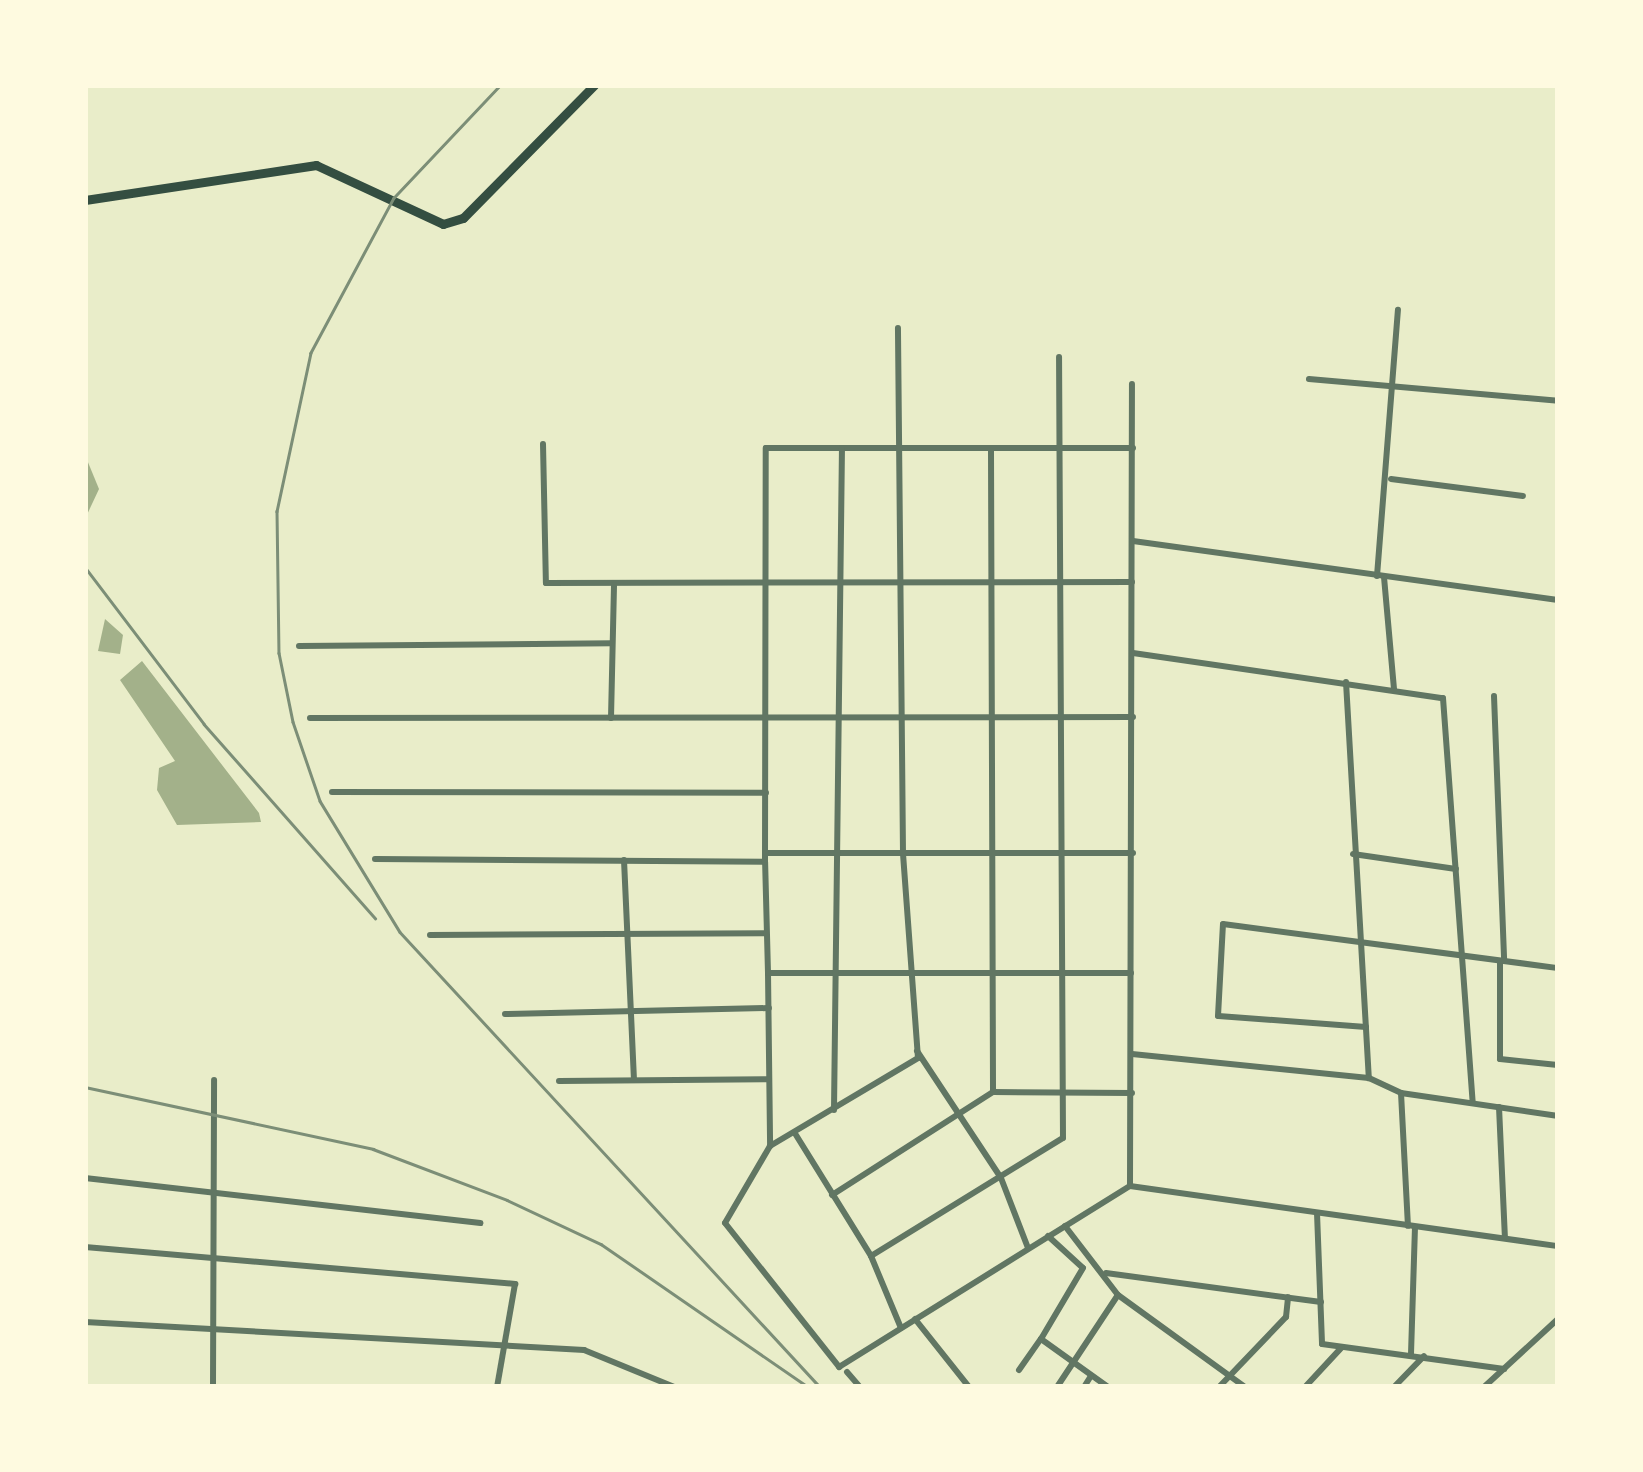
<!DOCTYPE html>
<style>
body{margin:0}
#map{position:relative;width:1643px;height:1472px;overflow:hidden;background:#e9edc9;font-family:"DejaVu Sans",sans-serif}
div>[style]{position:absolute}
.water>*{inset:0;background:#a3b18a}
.minor>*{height:6px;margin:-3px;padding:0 3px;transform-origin:3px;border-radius:3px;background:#617663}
.secondary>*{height:9px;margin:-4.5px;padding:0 4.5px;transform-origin:4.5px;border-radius:4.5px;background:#344e41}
.rail>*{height:2.5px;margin:-1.25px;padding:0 1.25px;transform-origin:1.25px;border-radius:1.25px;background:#7c8e77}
span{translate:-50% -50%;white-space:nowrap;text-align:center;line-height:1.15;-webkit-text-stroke:9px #fefae0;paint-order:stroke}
.frame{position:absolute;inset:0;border:88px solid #fefae0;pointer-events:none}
</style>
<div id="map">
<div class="water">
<div style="clip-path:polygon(85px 455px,99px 489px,85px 519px)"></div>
<div style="clip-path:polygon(105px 619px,123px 635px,120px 654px,98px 651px)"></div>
<div style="clip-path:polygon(142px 661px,259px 813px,261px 822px,177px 825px,157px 790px,159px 768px,175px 761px,120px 680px)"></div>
</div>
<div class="minor">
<div style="left:1309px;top:379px;width:250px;rotate:5deg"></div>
<div style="left:543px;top:444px;width:139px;rotate:88.8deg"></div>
<div style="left:546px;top:583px;width:586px;rotate:-0.1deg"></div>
<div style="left:991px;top:451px;width:641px;rotate:89.82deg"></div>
<div style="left:1391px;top:479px;width:133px;rotate:7.3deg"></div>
<div style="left:1133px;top:541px;width:429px;rotate:7.9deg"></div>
<div style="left:1377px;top:576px;width:267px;rotate:-85.5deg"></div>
<div style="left:1384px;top:577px;width:113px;rotate:84.9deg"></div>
<div style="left:299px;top:646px;width:313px;rotate:-0.5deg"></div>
<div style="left:1133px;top:653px;width:313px;rotate:8.3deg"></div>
<div style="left:1443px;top:698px;width:405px;rotate:85.8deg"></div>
<div style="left:1346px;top:682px;width:397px;rotate:86.7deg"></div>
<div style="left:1494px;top:696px;width:265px;rotate:87.8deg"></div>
<div style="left:310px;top:718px;width:823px;rotate:-0.07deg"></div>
<div style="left:611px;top:718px;width:133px;rotate:-88.7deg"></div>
<div style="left:332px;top:792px;width:434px;rotate:0.1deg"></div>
<div style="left:767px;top:853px;width:366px"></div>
<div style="left:1353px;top:854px;width:104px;rotate:8.3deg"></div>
<div style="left:375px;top:859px;width:390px;rotate:0.4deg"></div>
<div style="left:624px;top:860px;width:220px;rotate:87.4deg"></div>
<div style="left:430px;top:935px;width:335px;rotate:-0.3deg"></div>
<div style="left:1500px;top:961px;width:98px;rotate:90deg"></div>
<div style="left:1500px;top:1059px;width:58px;rotate:5.9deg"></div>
<div style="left:768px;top:973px;width:173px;rotate:89.3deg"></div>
<div style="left:770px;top:1146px;width:89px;rotate:120.3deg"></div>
<div style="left:725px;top:1223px;width:184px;rotate:51.6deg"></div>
<div style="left:839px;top:1367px;width:343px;rotate:-31.9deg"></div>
<div style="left:1130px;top:1186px;width:802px;rotate:-89.86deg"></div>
<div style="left:1131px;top:973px;width:363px;rotate:180deg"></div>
<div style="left:768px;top:973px;width:111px;rotate:-91.5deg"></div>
<div style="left:765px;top:862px;width:414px;rotate:-89.9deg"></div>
<div style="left:766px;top:448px;width:367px"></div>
<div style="left:505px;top:1014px;width:264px;rotate:-1.3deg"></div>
<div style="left:1366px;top:1027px;width:148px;rotate:-175.7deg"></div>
<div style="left:1218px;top:1016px;width:92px;rotate:-86.9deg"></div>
<div style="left:1223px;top:924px;width:338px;rotate:7.5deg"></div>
<div style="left:917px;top:1051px;width:152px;rotate:56.5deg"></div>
<div style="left:1001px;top:1178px;width:75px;rotate:68.9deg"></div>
<div style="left:1132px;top:1054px;width:238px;rotate:5.8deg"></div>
<div style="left:1369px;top:1078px;width:35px;rotate:25deg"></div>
<div style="left:1401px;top:1093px;width:159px;rotate:8.3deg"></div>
<div style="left:559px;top:1081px;width:210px;rotate:-0.5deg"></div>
<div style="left:1401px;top:1093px;width:133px;rotate:87deg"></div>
<div style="left:1499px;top:1107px;width:130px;rotate:87.4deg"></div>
<div style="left:834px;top:1110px;width:662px;rotate:-89.31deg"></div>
<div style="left:796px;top:1135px;width:142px;rotate:58.2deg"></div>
<div style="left:871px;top:1256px;width:78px;rotate:67.4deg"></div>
<div style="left:770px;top:1146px;width:172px;rotate:-30.7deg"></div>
<div style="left:918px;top:1058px;width:206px;rotate:-94.2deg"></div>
<div style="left:903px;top:853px;width:525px;rotate:-90.55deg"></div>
<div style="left:85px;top:1178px;width:398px;rotate:6.5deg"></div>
<div style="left:1130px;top:1186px;width:432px;rotate:8deg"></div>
<div style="left:832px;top:1195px;width:191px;rotate:-32.6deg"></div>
<div style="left:993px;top:1092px;width:139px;rotate:0.4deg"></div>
<div style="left:1317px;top:1213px;width:131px;rotate:87.8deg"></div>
<div style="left:1322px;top:1344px;width:184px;rotate:7.8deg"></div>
<div style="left:1065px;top:1226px;width:87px;rotate:52.5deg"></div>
<div style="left:1118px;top:1295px;width:157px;rotate:35.9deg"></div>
<div style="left:1048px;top:1236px;width:47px;rotate:42.4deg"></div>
<div style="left:1083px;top:1268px;width:82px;rotate:120.6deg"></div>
<div style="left:1041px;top:1339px;width:82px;rotate:35.6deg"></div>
<div style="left:85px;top:1247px;width:432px;rotate:4.9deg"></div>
<div style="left:515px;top:1284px;width:105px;rotate:99.9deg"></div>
<div style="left:871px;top:1256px;width:225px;rotate:-31.6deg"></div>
<div style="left:1063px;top:1138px;width:781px;rotate:-90.29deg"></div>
<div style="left:1106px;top:1273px;width:217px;rotate:7.7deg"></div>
<div style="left:915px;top:1319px;width:87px;rotate:51.5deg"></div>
<div style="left:85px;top:1322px;width:500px;rotate:3.2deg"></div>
<div style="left:584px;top:1350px;width:97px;rotate:22.3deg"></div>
<div style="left:1411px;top:1354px;width:127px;rotate:-88.2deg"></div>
<div style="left:1019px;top:1370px;width:38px;rotate:-55deg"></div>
<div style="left:847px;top:1372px;width:20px;rotate:49deg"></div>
<div style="left:213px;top:1387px;width:307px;rotate:-89.8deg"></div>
<div style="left:1057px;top:1387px;width:110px;rotate:-56.5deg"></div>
<div style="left:1084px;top:1387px;width:13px;rotate:-58deg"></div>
<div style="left:1219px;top:1387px;width:97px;rotate:-46.3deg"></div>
<div style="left:1286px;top:1317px;width:20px;rotate:-84deg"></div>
<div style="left:1305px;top:1387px;width:54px;rotate:-47.2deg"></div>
<div style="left:1394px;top:1387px;width:43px;rotate:-45.9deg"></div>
<div style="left:1484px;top:1387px;width:100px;rotate:-42.6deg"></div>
</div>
<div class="secondary">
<div style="left:85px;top:200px;width:234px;rotate:-8.6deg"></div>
<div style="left:316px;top:165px;width:140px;rotate:24.9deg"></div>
<div style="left:443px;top:224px;width:21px;rotate:-17deg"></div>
<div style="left:463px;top:218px;width:187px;rotate:-45.4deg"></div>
</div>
<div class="rail">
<div style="left:501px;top:85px;width:156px;rotate:133.4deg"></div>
<div style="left:394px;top:198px;width:176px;rotate:118.2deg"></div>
<div style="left:311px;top:353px;width:162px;rotate:102.1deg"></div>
<div style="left:277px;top:511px;width:142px;rotate:89.2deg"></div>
<div style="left:279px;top:653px;width:70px;rotate:78.5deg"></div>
<div style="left:293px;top:722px;width:83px;rotate:71.1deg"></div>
<div style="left:320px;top:801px;width:153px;rotate:58.6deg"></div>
<div style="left:400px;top:932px;width:619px;rotate:47.29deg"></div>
<div style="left:85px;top:567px;width:197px;rotate:52.8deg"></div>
<div style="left:204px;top:724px;width:259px;rotate:48.6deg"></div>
<div style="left:85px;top:1087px;width:295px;rotate:12.1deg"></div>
<div style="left:373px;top:1149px;width:143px;rotate:20.8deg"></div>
<div style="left:507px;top:1200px;width:104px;rotate:25.1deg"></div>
<div style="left:601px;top:1244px;width:247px;rotate:34.6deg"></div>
</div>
<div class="frame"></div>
</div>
